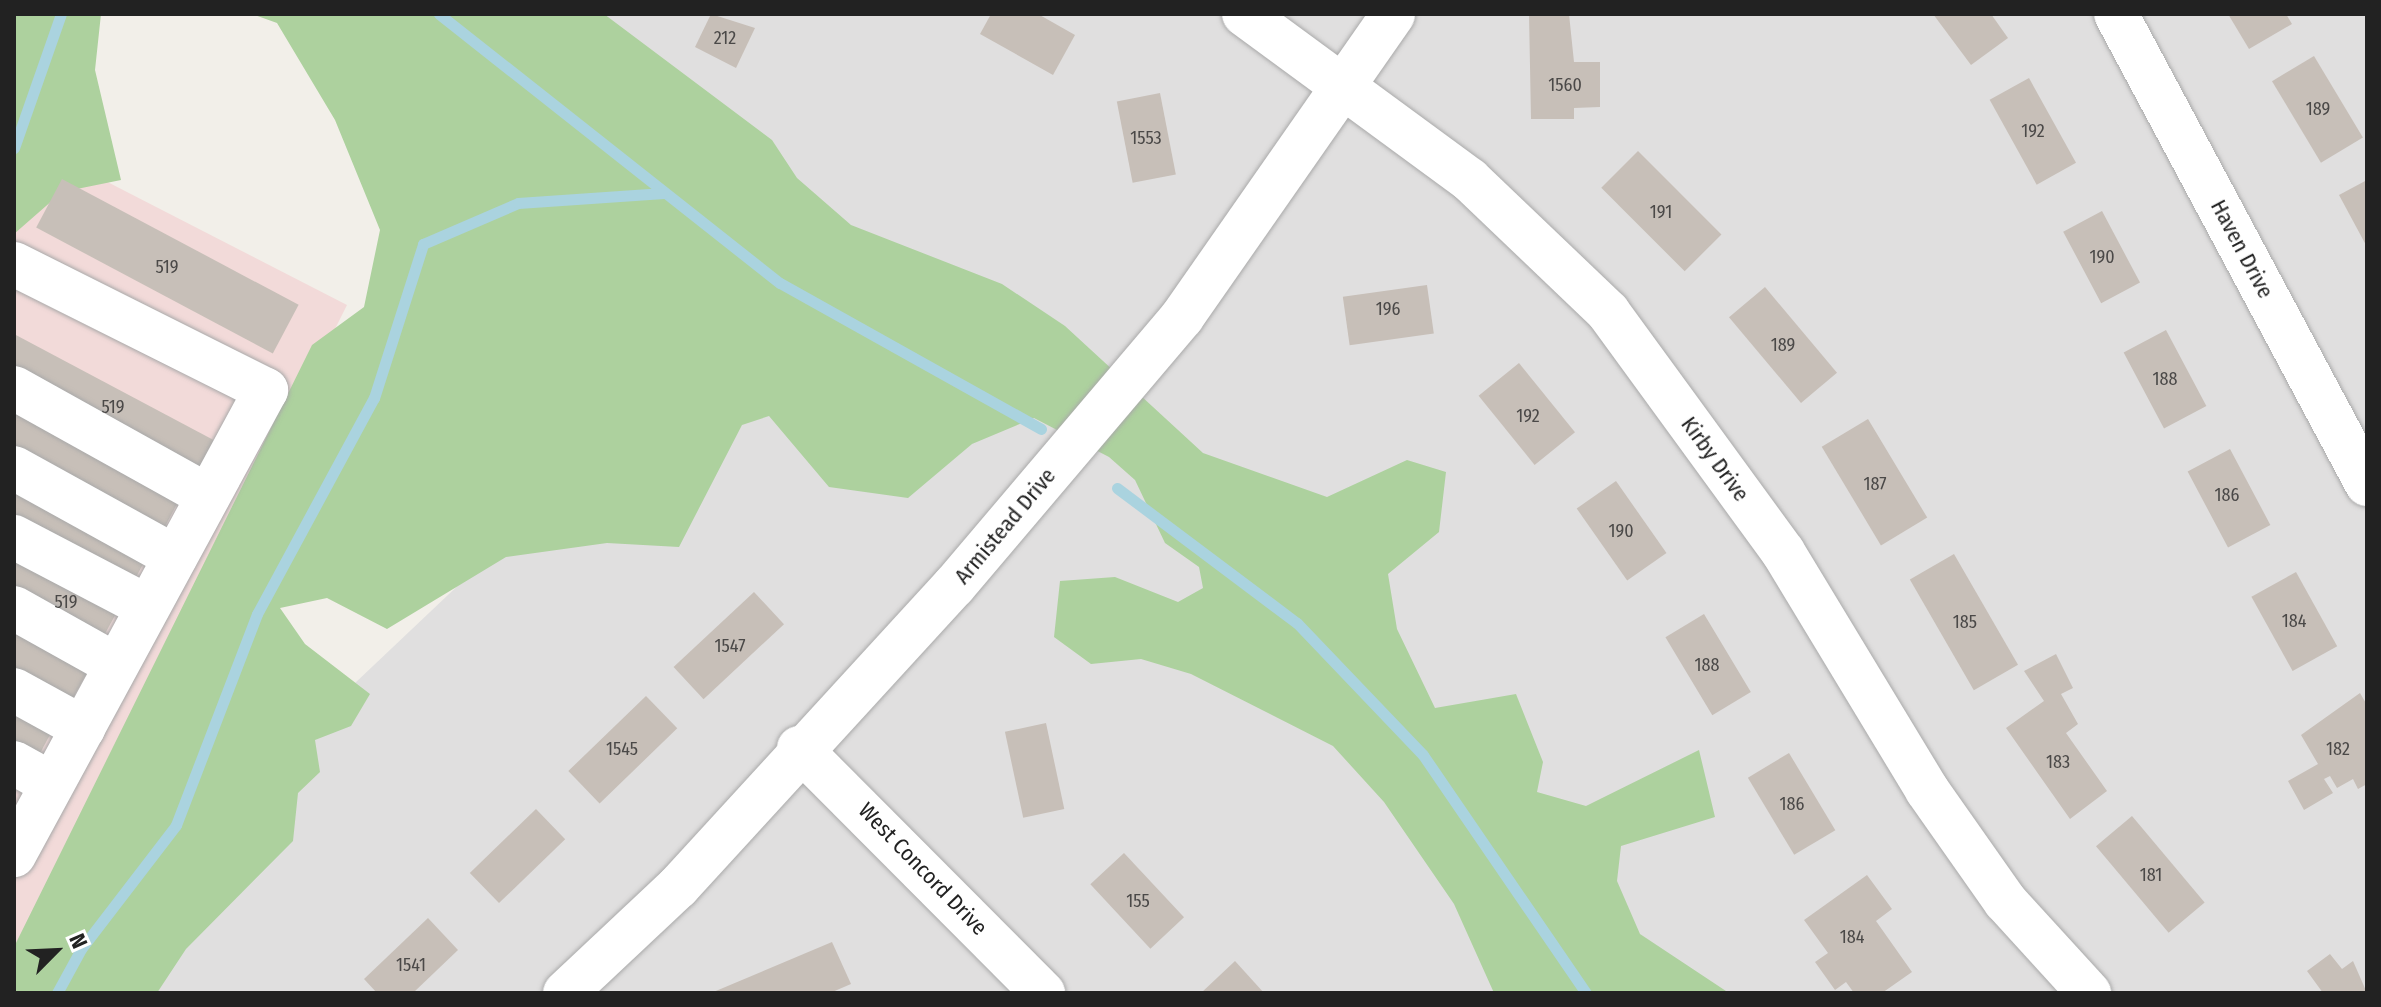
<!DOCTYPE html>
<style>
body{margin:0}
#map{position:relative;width:2381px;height:1007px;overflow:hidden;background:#f2efe9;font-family:"Fira Sans Condensed",sans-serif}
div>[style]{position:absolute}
.residential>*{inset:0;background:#e0dfdf}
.commercial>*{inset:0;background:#f2dad9}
.forest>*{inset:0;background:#add19e}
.stream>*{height:11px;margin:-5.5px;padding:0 5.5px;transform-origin:5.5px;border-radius:5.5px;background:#aad3df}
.building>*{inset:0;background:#c7bfb8;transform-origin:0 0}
.roads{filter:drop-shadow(0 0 2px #a9a9a9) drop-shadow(0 0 2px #a9a9a9)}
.minor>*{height:44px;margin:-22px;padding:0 22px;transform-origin:22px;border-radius:22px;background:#fff}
span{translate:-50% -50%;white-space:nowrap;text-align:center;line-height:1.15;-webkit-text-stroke:7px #fff;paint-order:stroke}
.number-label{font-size:18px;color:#4b4948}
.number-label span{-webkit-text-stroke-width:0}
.street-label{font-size:22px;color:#222}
.frame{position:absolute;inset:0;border:16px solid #222;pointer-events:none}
.north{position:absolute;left:16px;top:911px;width:80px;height:80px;-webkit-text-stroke:6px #fff;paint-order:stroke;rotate:66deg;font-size:22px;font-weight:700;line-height:32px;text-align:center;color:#222}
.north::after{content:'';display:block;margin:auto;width:28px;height:36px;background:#222;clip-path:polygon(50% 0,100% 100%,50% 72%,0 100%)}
</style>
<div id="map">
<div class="residential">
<div style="clip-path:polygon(478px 14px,2367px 14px,2367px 993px,145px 993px,298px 737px,826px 237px)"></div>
</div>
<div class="commercial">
<div style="clip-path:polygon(14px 134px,347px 305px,14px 969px)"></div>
</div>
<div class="forest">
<div style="clip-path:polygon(14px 14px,101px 14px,95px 70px,121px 180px,62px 192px,14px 234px)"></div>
<div style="clip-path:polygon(252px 14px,604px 14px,772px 140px,797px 178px,851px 225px,1002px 284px,1065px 326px,1203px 453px,1327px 497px,1407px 460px,1446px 472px,1439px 532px,1388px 574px,1397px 629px,1435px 708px,1516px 694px,1543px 762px,1537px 792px,1586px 806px,1699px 750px,1715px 817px,1621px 846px,1617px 881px,1640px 934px,1729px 993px,1494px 993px,1454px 904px,1384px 802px,1333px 746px,1191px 674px,1141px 659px,1091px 664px,1054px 637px,1060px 581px,1115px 577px,1178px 602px,1203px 588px,1199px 567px,1165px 543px,1135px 480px,1109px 457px,1034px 418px,972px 444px,908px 498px,829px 487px,769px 416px,742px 425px,679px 547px,607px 543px,506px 557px,387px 629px,327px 598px,280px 608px,305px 644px,370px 694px,351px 726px,315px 740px,320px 772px,298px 793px,293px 841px,186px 949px,157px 993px,14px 993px,14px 947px,312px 345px,364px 307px,380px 230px,335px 120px,277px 23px)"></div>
</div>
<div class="stream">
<div style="left:439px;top:14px;width:434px;rotate:38.3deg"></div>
<div style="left:780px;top:283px;width:299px;rotate:29.2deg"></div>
<div style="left:14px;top:148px;width:142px;rotate:-70.7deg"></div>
<div style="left:1117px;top:488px;width:225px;rotate:36.9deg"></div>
<div style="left:1297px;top:623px;width:182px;rotate:46.3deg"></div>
<div style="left:1423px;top:755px;width:288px;rotate:55.6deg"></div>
<div style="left:57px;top:993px;width:50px;rotate:-61.4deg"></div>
<div style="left:81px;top:949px;width:156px;rotate:-52.5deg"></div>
<div style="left:176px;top:825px;width:226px;rotate:-69deg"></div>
<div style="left:257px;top:614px;width:246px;rotate:-61.6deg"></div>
<div style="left:374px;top:398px;width:162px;rotate:-72.3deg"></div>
<div style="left:423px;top:244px;width:103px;rotate:-23.3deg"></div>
<div style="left:518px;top:203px;width:146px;rotate:-3.9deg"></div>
</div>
<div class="building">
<div style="clip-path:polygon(711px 14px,755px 28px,736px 68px,695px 47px)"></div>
<div style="clip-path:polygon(991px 14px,1038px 14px,1075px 35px,1053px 75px,980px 34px)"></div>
<div style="clip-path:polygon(1529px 14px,1569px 14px,1574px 62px,1600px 62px,1600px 107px,1574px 108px,1574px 119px,1531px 119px)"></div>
<div style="clip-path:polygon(1933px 14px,1991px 14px,2008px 38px,1971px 65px)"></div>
<div style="clip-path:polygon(2228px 14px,2286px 14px,2292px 24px,2249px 49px)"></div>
<div style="left:2314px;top:56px;width:95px;height:49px;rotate:59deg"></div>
<div style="left:2029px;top:78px;width:97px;height:45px;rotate:61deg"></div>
<div style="left:1160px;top:93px;width:83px;height:44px;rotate:79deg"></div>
<div style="left:1638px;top:151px;width:118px;height:52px;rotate:45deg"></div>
<div style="left:62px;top:179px;width:268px;height:55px;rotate:28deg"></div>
<div style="clip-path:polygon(2367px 180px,2367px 247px,2339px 195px)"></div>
<div style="left:2102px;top:211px;width:81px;height:44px;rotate:62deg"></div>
<div style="left:1427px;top:285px;width:49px;height:85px;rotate:82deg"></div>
<div style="left:1765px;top:287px;width:112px;height:47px;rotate:50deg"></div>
<div style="left:2166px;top:330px;width:86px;height:48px;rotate:62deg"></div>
<div style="left:14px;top:334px;width:226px;height:40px;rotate:28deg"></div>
<div style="left:1519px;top:363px;width:89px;height:52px;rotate:51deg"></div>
<div style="left:14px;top:410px;width:188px;height:37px;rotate:28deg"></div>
<div style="left:1868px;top:419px;width:115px;height:54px;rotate:59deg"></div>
<div style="left:2230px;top:449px;width:86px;height:48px;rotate:62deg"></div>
<div style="left:1616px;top:481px;width:88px;height:48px;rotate:55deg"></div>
<div style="left:14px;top:483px;width:152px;height:37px;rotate:28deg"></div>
<div style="clip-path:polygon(14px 554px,118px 610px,101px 641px,14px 594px)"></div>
<div style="left:1954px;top:554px;width:128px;height:51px;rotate:60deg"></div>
<div style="left:2296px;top:572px;width:85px;height:51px;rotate:61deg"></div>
<div style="left:754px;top:592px;width:44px;height:110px;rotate:47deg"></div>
<div style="left:1704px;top:614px;width:91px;height:45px;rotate:59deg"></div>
<div style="clip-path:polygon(14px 631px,88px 671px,70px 704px,14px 674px)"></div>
<div style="clip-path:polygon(2056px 654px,2073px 688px,2061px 694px,2078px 724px,2066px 733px,2107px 791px,2070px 819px,2006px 728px,2044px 701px,2024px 671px)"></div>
<div style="clip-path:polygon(2360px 693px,2367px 705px,2367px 784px,2358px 789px,2353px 779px,2337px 788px,2330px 776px,2324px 779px,2333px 793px,2304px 810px,2288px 781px,2318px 764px,2301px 735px)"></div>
<div style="left:646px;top:696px;width:45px;height:108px;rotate:46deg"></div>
<div style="clip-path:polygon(14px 711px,52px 731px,37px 759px,14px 747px)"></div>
<div style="left:1046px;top:723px;width:88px;height:42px;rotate:78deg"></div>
<div style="left:1789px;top:753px;width:90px;height:48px;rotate:59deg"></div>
<div style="left:536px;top:809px;width:42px;height:92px;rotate:46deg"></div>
<div style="left:2132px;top:816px;width:113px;height:47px;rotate:50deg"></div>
<div style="left:1124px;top:853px;width:88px;height:46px;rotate:47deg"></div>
<div style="clip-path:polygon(1867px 875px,1892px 909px,1876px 921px,1912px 972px,1882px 993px,1854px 993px,1846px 982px,1835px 990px,1815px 962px,1828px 953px,1804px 920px)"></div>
<div style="clip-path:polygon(428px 918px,458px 950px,413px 993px,377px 993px,364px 979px)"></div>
<div style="clip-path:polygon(832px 942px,851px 984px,830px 993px,711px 993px)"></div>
<div style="clip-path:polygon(2330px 954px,2342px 969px,2353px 961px,2367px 993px,2323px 993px,2307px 971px)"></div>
<div style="clip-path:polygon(1235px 961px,1264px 993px,1201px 993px)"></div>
</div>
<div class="roads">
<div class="minor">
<div style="left:1244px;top:14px;width:280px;rotate:36.3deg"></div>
<div style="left:1470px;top:180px;width:191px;rotate:43.7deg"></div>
<div style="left:1608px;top:312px;width:297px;rotate:53.9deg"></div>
<div style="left:1783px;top:552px;width:278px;rotate:58.8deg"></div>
<div style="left:1927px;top:790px;width:136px;rotate:54.9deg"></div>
<div style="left:2005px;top:901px;width:125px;rotate:47.6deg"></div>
<div style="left:2116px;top:14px;width:533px;rotate:61.9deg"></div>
<div style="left:14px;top:264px;width:282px;rotate:26.6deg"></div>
<div style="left:266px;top:390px;width:529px;rotate:118.45deg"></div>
<div style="left:14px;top:388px;width:222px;rotate:29.1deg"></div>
<div style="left:14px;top:468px;width:184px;rotate:28.9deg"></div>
<div style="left:14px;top:537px;width:151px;rotate:27.6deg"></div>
<div style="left:14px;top:608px;width:117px;rotate:29.2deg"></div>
<div style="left:14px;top:690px;width:79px;rotate:28.8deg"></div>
<div style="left:799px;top:748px;width:346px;rotate:45.1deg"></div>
<div style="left:14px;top:763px;width:43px;rotate:28.9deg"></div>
<div style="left:565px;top:993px;width:155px;rotate:-43.2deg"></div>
<div style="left:678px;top:887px;width:408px;rotate:-47.5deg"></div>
<div style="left:954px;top:586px;width:353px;rotate:-49.7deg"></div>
<div style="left:1182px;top:317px;width:369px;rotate:-55.1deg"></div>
</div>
</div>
<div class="number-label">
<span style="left:725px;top:38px">212</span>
<span style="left:1565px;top:85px">1560</span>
<span style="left:2318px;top:109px">189</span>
<span style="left:2033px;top:131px">192</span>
<span style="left:1146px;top:138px">1553</span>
<span style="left:1661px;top:212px">191</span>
<span style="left:2102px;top:257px">190</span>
<span style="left:167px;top:267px">519</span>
<span style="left:1388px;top:309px">196</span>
<span style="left:1783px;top:345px">189</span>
<span style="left:2165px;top:379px">188</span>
<span style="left:113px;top:407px">519</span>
<span style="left:1528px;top:416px">192</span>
<span style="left:1875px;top:484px">187</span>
<span style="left:2227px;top:495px">186</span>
<span style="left:1621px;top:531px">190</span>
<span style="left:66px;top:602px">519</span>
<span style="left:2294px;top:621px">184</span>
<span style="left:1965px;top:622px">185</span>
<span style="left:730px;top:646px">1547</span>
<span style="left:1707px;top:665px">188</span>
<span style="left:622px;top:749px">1545</span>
<span style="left:2338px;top:749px">182</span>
<span style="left:2058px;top:762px">183</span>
<span style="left:1792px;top:804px">186</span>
<span style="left:2151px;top:875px">181</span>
<span style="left:1138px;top:901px">155</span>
<span style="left:1852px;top:937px">184</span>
<span style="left:411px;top:965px">1541</span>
</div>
<div class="street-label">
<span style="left:2242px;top:249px;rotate:62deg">Haven Drive</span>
<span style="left:1715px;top:459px;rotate:54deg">Kirby Drive</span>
<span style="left:1005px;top:526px;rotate:-50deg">Armistead Drive</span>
<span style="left:923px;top:869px;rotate:46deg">West Concord Drive</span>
</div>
<div class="frame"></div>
<div class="north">N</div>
</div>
